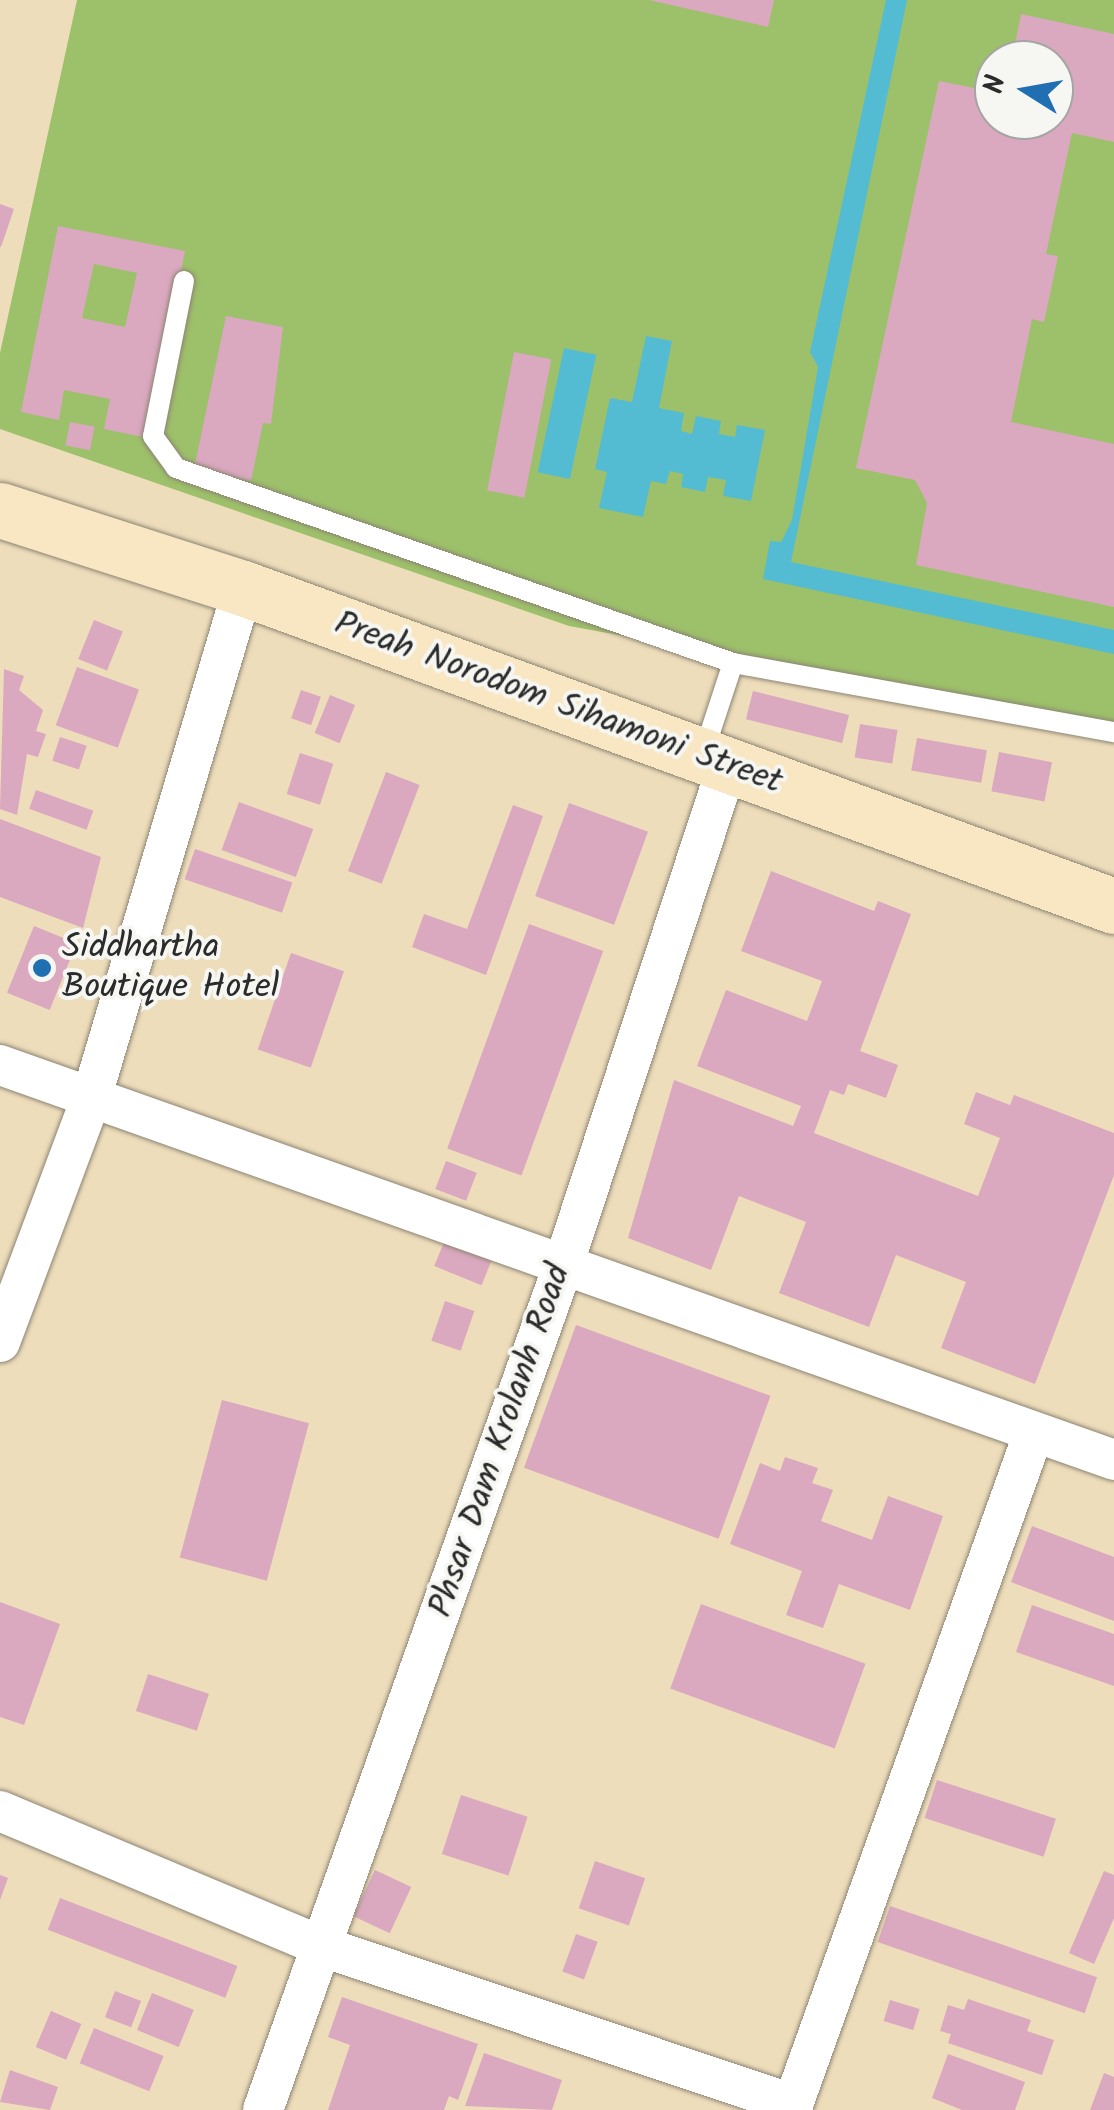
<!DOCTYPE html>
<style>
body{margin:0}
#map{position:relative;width:1114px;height:2110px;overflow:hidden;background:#edb;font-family:Kalam,sans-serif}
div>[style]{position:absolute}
.green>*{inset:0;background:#9dc06a}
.water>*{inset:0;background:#54bcd2;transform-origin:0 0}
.building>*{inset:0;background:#daa8bf;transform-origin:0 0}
.roads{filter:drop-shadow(0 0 2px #8c8473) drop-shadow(0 0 2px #8c8473)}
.lane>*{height:20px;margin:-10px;padding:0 10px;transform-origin:10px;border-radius:10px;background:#fff}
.street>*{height:40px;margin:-20px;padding:0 20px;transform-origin:20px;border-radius:20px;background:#fff}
.secondary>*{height:55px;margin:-27.5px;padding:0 27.5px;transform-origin:27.5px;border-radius:27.5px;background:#f9e7c3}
.dots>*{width:28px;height:28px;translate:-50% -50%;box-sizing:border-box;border:5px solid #f6f6f2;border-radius:50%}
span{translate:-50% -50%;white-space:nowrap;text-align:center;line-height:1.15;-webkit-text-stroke:8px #f6f6f2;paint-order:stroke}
.street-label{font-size:35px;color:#2b2b2b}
.poi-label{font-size:35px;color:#2b2b2b}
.left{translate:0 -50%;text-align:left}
.north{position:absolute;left:974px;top:40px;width:100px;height:100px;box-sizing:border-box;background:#f6f6f2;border:2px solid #a5a5a2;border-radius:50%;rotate:281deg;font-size:28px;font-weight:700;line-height:40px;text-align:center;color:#2b2b2b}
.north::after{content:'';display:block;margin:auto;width:35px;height:45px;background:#1f6fb2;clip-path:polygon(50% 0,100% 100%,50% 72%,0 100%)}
</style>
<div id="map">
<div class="green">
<div style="clip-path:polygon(evenodd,77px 0,1114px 0,1114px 725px,569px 626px,0 429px,0 353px,77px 0,994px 60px,1054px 60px,1054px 120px,994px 120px,994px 60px)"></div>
</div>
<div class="water">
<div style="clip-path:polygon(886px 0,907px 0,791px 562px,1114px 630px,1114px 654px,763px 579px,770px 541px,781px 542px,792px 520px,818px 367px,810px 352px)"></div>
<div style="clip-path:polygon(646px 336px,672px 341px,659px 408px,684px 413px,681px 431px,692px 434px,696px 416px,721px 421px,719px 434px,735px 437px,737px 425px,765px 430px,751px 501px,723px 496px,726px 480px,708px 477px,705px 492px,681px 487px,683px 474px,670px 471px,666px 484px,651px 481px,643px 517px,599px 508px,607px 472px,595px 469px,610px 398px,632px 402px)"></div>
<div style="left:564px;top:348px;width:33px;height:127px;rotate:12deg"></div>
</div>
<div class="building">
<div style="clip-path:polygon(649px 0,774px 0,768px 27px)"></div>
<div style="clip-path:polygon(1021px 14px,1114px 34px,1114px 142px,1072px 133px,1046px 254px,1058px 256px,1053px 280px,1044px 322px,1032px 319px,1011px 422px,1114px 444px,1114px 607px,916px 565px,927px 503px,915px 480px,856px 468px,939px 81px,994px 92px,994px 120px,1054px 120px,1054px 60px,1012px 60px)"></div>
<div style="clip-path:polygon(0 204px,14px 209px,1px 247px,0 247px)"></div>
<div style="clip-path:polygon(evenodd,58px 226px,185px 251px,148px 438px,104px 429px,110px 399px,64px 390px,59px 420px,21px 412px,58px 226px,94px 264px,137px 273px,125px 327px,82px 318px,94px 264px)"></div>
<div style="clip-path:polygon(226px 316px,283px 327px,271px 424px,263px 423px,251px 481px,194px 469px)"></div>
<div style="left:514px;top:352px;width:38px;height:141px;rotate:11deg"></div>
<div style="left:70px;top:422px;width:25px;height:24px;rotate:11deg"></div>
<div style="left:94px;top:620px;width:31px;height:42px;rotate:22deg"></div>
<div style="left:77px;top:667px;width:66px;height:62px;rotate:20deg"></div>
<div style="clip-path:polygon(4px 669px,24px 676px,19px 690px,43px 710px,36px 731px,46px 734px,38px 757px,27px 754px,17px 815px,0 809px)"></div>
<div style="left:301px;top:690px;width:21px;height:30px;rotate:19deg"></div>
<div style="left:753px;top:691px;width:99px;height:29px;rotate:14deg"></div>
<div style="left:330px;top:695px;width:27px;height:41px;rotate:22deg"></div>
<div style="left:860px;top:724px;width:38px;height:34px;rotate:9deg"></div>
<div style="left:60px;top:737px;width:28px;height:25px;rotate:18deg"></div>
<div style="left:917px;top:738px;width:71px;height:33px;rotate:10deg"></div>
<div style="left:999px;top:752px;width:54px;height:40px;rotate:11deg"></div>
<div style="left:300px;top:753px;width:35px;height:43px;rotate:18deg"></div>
<div style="left:386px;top:772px;width:36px;height:106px;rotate:21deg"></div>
<div style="left:36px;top:790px;width:61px;height:20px;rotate:20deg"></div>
<div style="left:239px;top:802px;width:79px;height:51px;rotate:20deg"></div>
<div style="left:569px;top:803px;width:84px;height:99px;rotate:20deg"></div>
<div style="clip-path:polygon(513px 805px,543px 816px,486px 975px,412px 947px,424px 914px,467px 929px)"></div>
<div style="clip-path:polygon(0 819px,101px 857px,83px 928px,0 897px)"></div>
<div style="left:195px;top:849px;width:103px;height:32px;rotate:19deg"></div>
<div style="clip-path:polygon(771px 871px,874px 911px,878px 901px,911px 914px,860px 1051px,898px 1065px,886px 1098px,848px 1084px,844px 1095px,830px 1090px,814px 1133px,978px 1196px,1000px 1138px,964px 1124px,976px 1092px,1010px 1105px,1014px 1095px,1114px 1133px,1114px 1175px,1035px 1384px,941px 1348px,966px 1282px,896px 1255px,869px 1327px,779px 1293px,806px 1222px,739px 1196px,711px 1270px,628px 1238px,674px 1080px,793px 1126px,801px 1106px,697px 1066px,726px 990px,807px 1021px,822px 981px,741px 951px)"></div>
<div style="left:529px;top:924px;width:79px;height:239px;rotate:20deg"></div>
<div style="left:34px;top:926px;width:46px;height:72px;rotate:22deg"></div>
<div style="left:291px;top:953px;width:56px;height:102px;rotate:19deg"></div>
<div style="left:446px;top:1161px;width:33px;height:30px;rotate:21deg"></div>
<div style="left:444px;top:1242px;width:51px;height:26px;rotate:22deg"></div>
<div style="left:445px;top:1301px;width:31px;height:42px;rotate:19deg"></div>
<div style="left:576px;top:1325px;width:207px;height:152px;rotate:20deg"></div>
<div style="left:222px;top:1400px;width:90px;height:163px;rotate:15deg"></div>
<div style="clip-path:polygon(785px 1457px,818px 1468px,812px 1483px,833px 1490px,821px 1521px,872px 1540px,888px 1496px,943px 1516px,910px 1610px,839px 1584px,823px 1628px,786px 1615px,802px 1571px,730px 1544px,760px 1463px,780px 1471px)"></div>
<div style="clip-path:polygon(1032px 1526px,1114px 1557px,1114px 1621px,1011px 1582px)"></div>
<div style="clip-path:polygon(0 1602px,60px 1624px,24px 1725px,0 1717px)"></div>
<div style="left:701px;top:1604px;width:175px;height:90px;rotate:20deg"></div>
<div style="clip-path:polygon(1032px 1605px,1114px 1634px,1114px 1686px,1016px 1652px)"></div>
<div style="left:148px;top:1674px;width:64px;height:39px;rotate:18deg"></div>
<div style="left:937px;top:1780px;width:125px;height:40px;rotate:18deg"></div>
<div style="left:461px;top:1795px;width:70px;height:62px;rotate:18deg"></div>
<div style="left:595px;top:1861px;width:53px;height:50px;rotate:19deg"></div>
<div style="left:375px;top:1870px;width:40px;height:51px;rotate:25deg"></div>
<div style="clip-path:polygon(1104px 1871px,1114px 1875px,1114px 1918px,1094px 1964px,1069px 1953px)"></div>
<div style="clip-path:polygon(0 1875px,8px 1878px,0 1900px)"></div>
<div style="left:60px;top:1898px;width:190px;height:34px;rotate:21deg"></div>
<div style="left:890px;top:1906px;width:219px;height:38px;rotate:19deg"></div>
<div style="left:576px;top:1934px;width:23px;height:40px;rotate:20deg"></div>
<div style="left:115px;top:1991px;width:28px;height:28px;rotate:21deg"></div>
<div style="left:152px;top:1993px;width:45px;height:40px;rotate:22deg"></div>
<div style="clip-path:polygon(342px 1997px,478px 2044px,458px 2100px,449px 2096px,444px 2110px,328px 2110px,350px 2045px,328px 2037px)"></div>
<div style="clip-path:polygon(968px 1999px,1031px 2020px,1027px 2031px,1054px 2040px,1042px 2075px,948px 2043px,951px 2034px,940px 2031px,948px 2005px,964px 2010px)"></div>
<div style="left:890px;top:2000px;width:31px;height:22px;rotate:17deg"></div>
<div style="left:51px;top:2011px;width:33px;height:39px;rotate:23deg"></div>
<div style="left:94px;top:2028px;width:75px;height:38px;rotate:22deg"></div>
<div style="clip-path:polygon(484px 2053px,562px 2080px,552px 2110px,465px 2106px)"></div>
<div style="clip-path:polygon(948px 2054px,1025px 2082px,1015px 2110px,962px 2110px,932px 2098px)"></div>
<div style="clip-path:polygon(10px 2070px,58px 2087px,50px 2110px,0 2102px)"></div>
<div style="clip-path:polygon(1104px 2073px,1114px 2077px,1114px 2110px,1090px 2110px)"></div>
</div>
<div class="roads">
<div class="lane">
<div style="left:184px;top:281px;width:158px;rotate:101.3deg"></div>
<div style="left:153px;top:436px;width:39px;rotate:54deg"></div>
<div style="left:176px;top:468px;width:590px;rotate:19.29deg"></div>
<div style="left:703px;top:754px;width:96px;rotate:-71.8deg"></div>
<div style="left:733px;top:663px;width:387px;rotate:10.3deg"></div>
</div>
<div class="street">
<div style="left:0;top:1065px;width:1182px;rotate:19.52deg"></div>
<div style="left:0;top:1342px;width:259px;rotate:-69.5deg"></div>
<div style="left:91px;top:1099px;width:533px;rotate:-73.43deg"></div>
<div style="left:0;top:1811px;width:350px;rotate:22.8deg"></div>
<div style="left:323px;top:1947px;width:496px;rotate:18.5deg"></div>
<div style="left:263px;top:2110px;width:896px;rotate:-70.43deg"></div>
<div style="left:563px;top:1266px;width:525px;rotate:-71.81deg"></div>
<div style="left:791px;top:2110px;width:720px;rotate:-70.28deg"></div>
</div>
<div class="secondary">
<div style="left:0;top:510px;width:255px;rotate:17.8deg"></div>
<div style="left:243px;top:588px;width:927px;rotate:20.06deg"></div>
</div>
</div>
<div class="dots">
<div style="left:42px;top:968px;background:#1f6fb2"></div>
</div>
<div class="street-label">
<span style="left:558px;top:704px;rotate:20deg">Preah Norodom Sihamoni Street</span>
<span style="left:501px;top:1441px;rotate:-71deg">Phsar Dam Krolanh Road</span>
</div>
<div class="poi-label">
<span class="left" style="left:62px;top:968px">Siddhartha<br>Boutique Hotel</span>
</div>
<div class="north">N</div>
</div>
